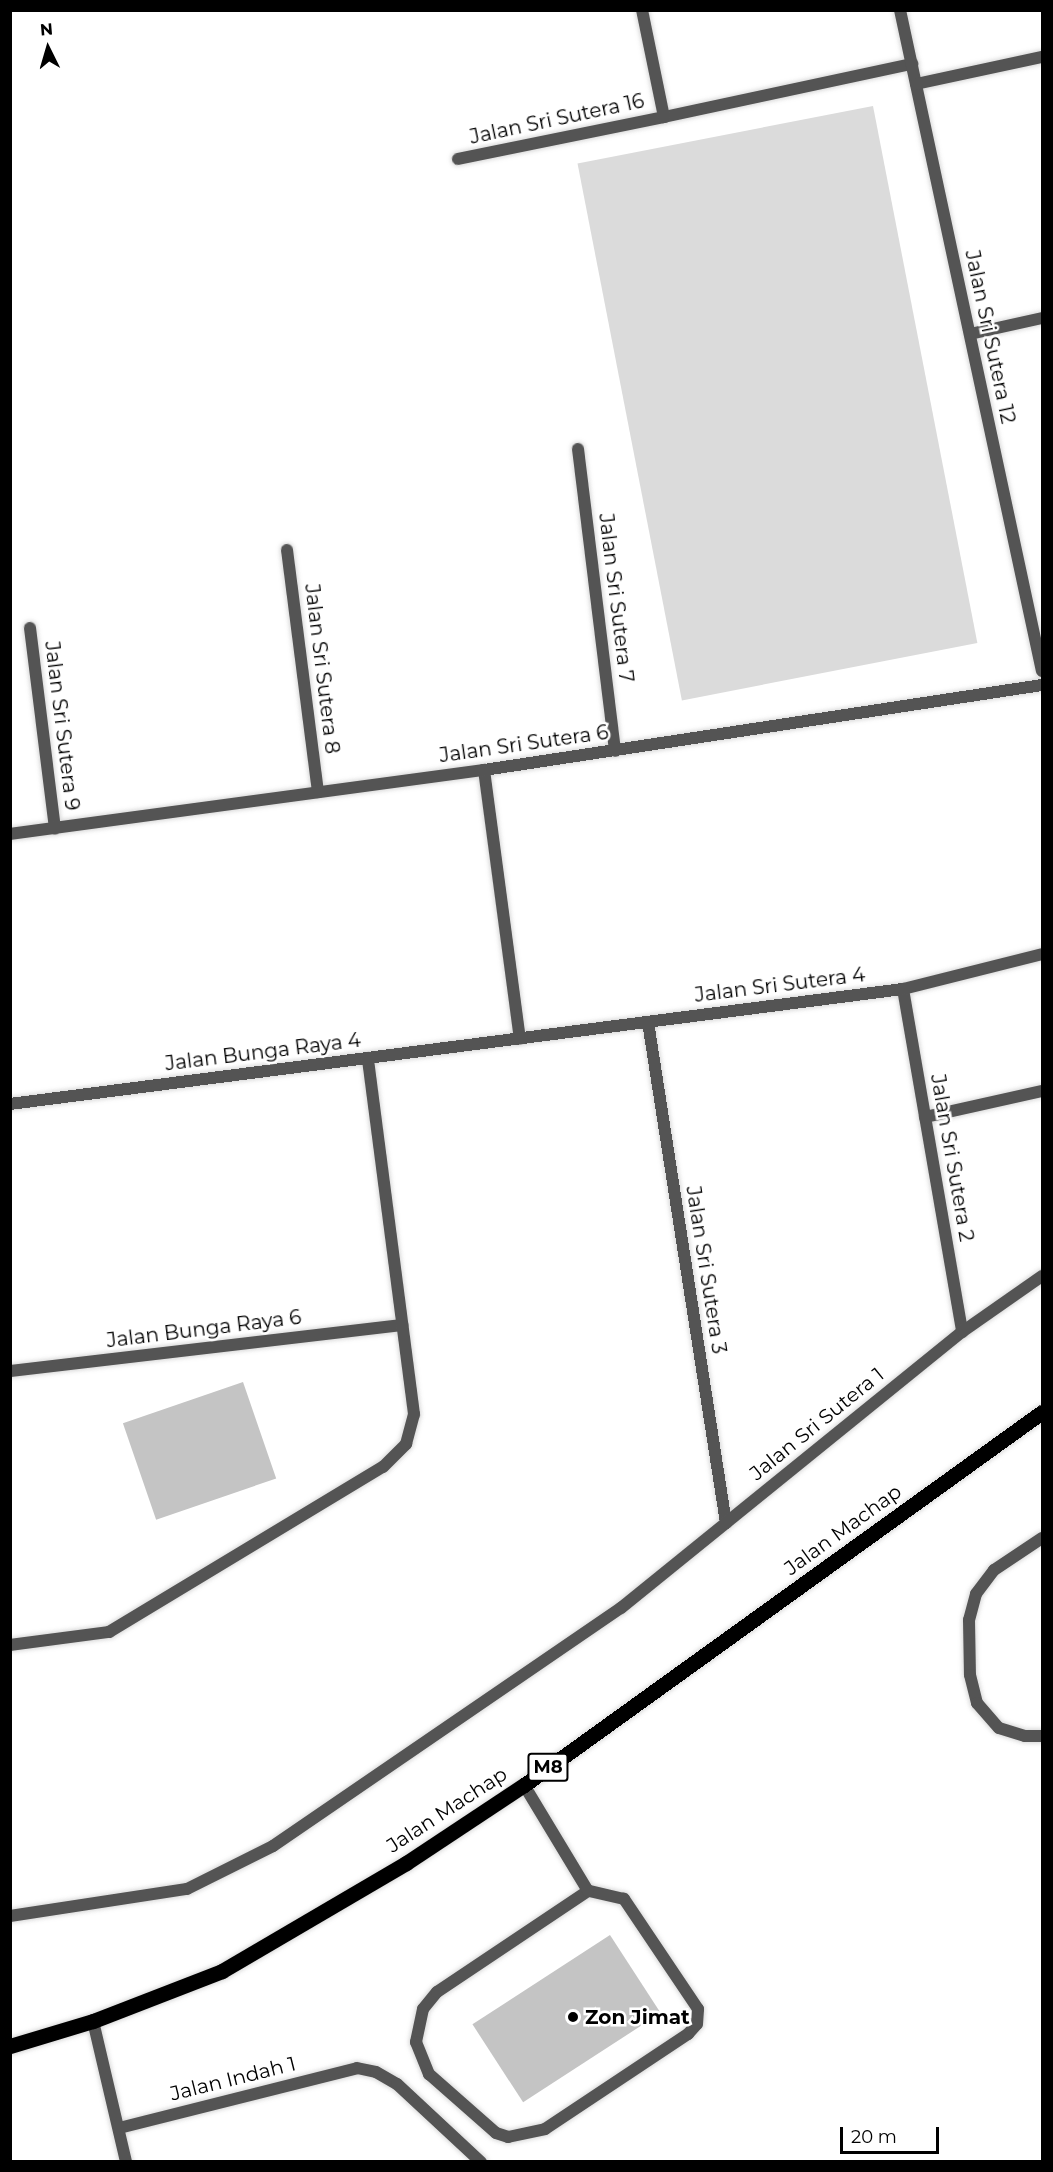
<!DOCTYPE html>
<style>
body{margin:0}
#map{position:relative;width:1053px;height:2172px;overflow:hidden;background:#fff;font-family:Montserrat,sans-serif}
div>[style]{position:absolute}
.green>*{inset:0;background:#dbdbdb;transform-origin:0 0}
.building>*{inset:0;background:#c4c4c4;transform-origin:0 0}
.roads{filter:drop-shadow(0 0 2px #dbdbdb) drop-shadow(0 0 2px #dbdbdb)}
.lane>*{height:12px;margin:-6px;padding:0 6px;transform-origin:6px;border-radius:6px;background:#545454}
.street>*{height:12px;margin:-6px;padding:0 6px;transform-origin:6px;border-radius:6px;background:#545454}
.primary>*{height:15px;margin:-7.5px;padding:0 7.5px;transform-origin:7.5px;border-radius:7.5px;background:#000}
.dots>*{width:16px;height:16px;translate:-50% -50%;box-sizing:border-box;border:3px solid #fff;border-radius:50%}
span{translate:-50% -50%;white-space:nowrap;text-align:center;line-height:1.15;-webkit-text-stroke:5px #fff;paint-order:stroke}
.shield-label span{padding:2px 4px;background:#fff;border:2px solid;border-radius:4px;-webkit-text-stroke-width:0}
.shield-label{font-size:18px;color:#000;font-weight:700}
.street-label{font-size:20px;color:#000}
.poi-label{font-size:20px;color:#000;font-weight:700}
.left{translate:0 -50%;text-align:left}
.frame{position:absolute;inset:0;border:12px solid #000;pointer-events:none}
.north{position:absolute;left:18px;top:18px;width:60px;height:60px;-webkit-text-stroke:4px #fff;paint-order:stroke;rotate:355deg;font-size:16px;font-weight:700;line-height:24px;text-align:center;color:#000}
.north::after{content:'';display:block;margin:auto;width:21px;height:27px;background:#000;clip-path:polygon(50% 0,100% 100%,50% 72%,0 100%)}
.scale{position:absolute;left:840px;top:2127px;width:99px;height:27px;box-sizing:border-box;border:3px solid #000;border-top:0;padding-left:8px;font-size:18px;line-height:21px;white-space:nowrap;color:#000;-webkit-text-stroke:4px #fff;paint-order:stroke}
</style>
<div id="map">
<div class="green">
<div style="left:873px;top:106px;width:547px;height:301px;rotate:79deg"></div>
</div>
<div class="building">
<div style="left:243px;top:1382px;width:102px;height:127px;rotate:71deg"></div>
<div style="left:610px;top:1935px;width:93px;height:164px;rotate:57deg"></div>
</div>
<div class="roads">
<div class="lane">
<div style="left:664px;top:117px;width:254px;rotate:-12.1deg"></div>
<div style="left:484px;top:770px;width:271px;rotate:82.4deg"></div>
<div style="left:925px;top:1117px;width:120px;rotate:-12.5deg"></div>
<div style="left:423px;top:2009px;width:34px;rotate:102deg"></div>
<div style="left:416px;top:2042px;width:35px;rotate:68deg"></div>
<div style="left:429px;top:2074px;width:89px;rotate:41.4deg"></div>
<div style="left:496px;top:2133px;width:13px;rotate:18deg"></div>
<div style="left:508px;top:2137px;width:38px;rotate:-12deg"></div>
<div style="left:545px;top:2129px;width:172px;rotate:-33.6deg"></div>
<div style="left:688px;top:2034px;width:13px;rotate:-48deg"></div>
<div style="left:697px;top:2024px;width:15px;rotate:-86deg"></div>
<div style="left:698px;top:2009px;width:133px;rotate:-123.9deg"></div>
<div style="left:624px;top:1899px;width:37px;rotate:-167deg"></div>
<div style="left:357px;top:2068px;width:19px;rotate:12deg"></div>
<div style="left:376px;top:2072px;width:24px;rotate:30deg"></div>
<div style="left:397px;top:2084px;width:115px;rotate:42.9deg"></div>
</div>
<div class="street">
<div style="left:900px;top:10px;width:676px;rotate:77.88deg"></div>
<div style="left:916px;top:84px;width:129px;rotate:-12.1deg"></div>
<div style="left:458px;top:159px;width:210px;rotate:-11.5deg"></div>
<div style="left:664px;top:117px;width:109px;rotate:-101.6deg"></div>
<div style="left:970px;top:334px;width:74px;rotate:-12.5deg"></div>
<div style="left:578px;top:449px;width:304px;rotate:83deg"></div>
<div style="left:287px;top:550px;width:244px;rotate:82.7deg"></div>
<div style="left:30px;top:628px;width:202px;rotate:82.9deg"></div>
<div style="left:10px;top:834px;width:478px;rotate:-7.7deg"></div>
<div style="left:484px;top:770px;width:564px;rotate:-8.66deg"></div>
<div style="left:903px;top:989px;width:348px;rotate:80.2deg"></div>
<div style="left:648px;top:1022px;width:507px;rotate:81.15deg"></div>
<div style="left:10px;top:1104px;width:900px;rotate:-7.34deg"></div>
<div style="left:903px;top:989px;width:143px;rotate:-14.1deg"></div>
<div style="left:10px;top:1371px;width:395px;rotate:-6.7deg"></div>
<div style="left:1042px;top:1538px;width:58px;rotate:146.3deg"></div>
<div style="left:994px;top:1570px;width:30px;rotate:127deg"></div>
<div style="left:976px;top:1594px;width:27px;rotate:105deg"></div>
<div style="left:969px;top:1620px;width:55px;rotate:89deg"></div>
<div style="left:970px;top:1675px;width:29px;rotate:76deg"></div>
<div style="left:977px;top:1703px;width:33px;rotate:49deg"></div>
<div style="left:999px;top:1728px;width:27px;rotate:17deg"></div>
<div style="left:1025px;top:1736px;width:17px"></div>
<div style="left:10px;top:1645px;width:100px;rotate:-7.5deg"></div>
<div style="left:109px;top:1632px;width:320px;rotate:-31.1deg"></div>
<div style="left:383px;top:1467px;width:33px;rotate:-45deg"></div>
<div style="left:406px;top:1444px;width:31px;rotate:-75deg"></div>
<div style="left:414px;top:1414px;width:359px;rotate:-97.4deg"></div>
<div style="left:10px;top:1916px;width:179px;rotate:-8.7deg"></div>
<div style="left:187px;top:1889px;width:96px;rotate:-26.6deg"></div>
<div style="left:273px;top:1846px;width:422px;rotate:-34.4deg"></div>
<div style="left:621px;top:1608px;width:439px;rotate:-39deg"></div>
<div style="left:962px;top:1332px;width:98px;rotate:-35deg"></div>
<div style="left:423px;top:2009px;width:22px;rotate:-51deg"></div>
<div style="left:437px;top:1992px;width:182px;rotate:-33.8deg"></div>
<div style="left:588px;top:1891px;width:124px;rotate:-121.1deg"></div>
<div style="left:93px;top:2021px;width:145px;rotate:76.8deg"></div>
<div style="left:119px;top:2128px;width:245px;rotate:-14.1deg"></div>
</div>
<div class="primary">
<div style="left:10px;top:2046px;width:87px;rotate:-16.8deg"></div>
<div style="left:93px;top:2021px;width:138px;rotate:-21.2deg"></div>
<div style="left:222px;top:1971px;width:213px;rotate:-30.4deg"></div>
<div style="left:406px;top:1863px;width:141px;rotate:-33.5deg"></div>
<div style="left:524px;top:1785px;width:638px;rotate:-35.76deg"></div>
</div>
</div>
<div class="dots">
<div style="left:573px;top:2017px;background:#000"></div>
</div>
<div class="shield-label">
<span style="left:548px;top:1767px">M8</span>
</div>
<div class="street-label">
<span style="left:557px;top:119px;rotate:-12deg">Jalan Sri Sutera 16</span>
<span style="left:990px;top:337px;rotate:78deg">Jalan Sri Sutera 12</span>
<span style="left:616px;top:598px;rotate:83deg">Jalan Sri Sutera 7</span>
<span style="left:322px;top:669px;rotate:83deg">Jalan Sri Sutera 8</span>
<span style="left:62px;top:726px;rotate:83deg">Jalan Sri Sutera 9</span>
<span style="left:524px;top:744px;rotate:-8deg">Jalan Sri Sutera 6</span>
<span style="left:780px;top:985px;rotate:-7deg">Jalan Sri Sutera 4</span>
<span style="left:263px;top:1052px;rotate:-7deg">Jalan Bunga Raya 4</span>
<span style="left:952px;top:1158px;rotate:80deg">Jalan Sri Sutera 2</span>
<span style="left:706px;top:1270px;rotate:81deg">Jalan Sri Sutera 3</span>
<span style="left:204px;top:1329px;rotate:-7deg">Jalan Bunga Raya 6</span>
<span style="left:817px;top:1424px;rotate:-39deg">Jalan Sri Sutera 1</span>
<span style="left:843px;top:1530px;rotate:-36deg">Jalan Machap</span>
<span style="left:447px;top:1810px;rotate:-33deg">Jalan Machap</span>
<span style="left:233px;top:2079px;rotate:-14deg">Jalan Indah 1</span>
</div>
<div class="poi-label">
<span class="left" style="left:585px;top:2017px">Zon Jimat</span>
</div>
<div class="frame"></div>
<div class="north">N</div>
<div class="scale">20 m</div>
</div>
